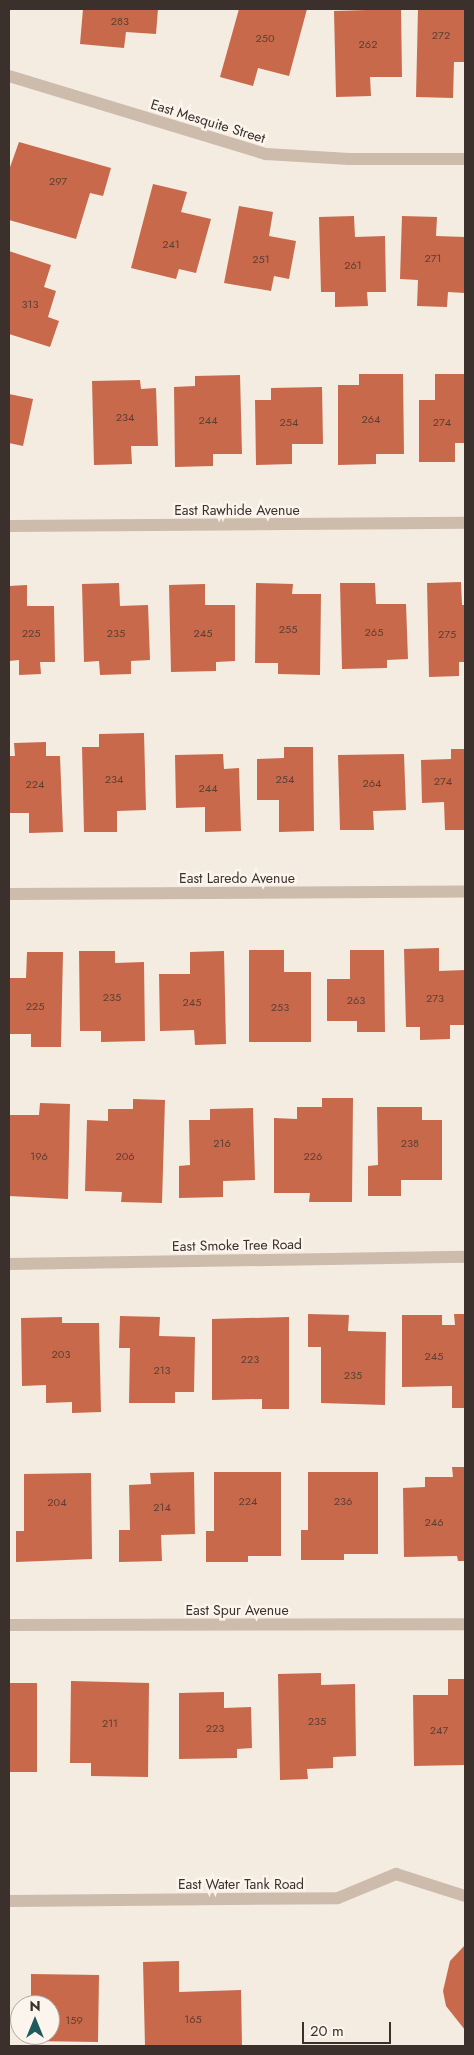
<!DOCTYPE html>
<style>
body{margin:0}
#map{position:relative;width:474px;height:2055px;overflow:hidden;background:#f4ebe1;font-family:Jost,sans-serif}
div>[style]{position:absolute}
.building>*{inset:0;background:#c8694b;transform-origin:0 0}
.minor>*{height:12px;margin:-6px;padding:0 6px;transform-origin:6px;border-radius:6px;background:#cdbbac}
span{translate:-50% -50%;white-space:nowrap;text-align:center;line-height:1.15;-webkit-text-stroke:5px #fbf5ee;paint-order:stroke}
.number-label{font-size:11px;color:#5e3e33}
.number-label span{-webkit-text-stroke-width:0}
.street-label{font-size:14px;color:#3b302b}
.frame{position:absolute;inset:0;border:10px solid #3b302b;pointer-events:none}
.north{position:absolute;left:10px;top:1995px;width:50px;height:50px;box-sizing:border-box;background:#fbf5ee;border:1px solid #aea6a0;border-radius:50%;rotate:0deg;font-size:14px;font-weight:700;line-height:20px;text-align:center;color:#3b302b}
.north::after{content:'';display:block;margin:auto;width:18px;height:22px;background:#1f5a5e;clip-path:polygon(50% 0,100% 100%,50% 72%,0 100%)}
.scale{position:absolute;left:302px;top:2022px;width:89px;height:22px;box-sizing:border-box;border:2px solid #3b302b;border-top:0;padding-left:6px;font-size:15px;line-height:18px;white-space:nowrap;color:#3b302b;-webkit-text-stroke:4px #fbf5ee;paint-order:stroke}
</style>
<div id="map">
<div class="building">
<div style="clip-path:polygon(83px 9px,158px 9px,156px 34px,126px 32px,124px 48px,80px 44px)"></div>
<div style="clip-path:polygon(239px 9px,307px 9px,289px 76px,258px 68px,253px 86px,220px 77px)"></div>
<div style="clip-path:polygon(401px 9px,402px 77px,370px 77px,371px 96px,336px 97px,334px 11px)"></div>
<div style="clip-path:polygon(418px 9px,465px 9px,465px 62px,454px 62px,453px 98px,416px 97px)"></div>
<div style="clip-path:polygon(19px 142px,111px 168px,103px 196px,90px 193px,76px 239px,9px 220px,9px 170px)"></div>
<div style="clip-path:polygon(153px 184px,187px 192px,181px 212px,211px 219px,196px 273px,179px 269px,176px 279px,131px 268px)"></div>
<div style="clip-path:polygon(239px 206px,273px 212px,269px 236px,296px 241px,289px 279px,274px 276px,271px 291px,224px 283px)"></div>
<div style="clip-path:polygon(354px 216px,355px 237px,385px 236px,386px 292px,367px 292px,368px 306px,335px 307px,335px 292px,321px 292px,319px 217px)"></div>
<div style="clip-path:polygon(402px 216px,437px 217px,436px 236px,465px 237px,465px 293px,448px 292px,447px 307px,417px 306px,418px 280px,400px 279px)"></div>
<div style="clip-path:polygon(9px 251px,51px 265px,44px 287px,56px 291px,48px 317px,59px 321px,50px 347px,9px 334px)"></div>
<div style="clip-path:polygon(359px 374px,403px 374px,404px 454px,376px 454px,376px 464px,338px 465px,338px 385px,359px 385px)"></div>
<div style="clip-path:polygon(435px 374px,464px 374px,465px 443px,455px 443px,455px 462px,419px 462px,419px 400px,435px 400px)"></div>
<div style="clip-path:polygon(240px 375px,242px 454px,213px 454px,213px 466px,175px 467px,174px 387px,195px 386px,195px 376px)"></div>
<div style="clip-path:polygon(140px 380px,141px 389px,156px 388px,158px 446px,131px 446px,132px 464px,94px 465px,92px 381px)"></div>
<div style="clip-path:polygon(322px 387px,323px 444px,292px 444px,292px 464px,256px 465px,255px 400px,271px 400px,271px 388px)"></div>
<div style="clip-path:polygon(9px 394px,33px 399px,23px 446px,9px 443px)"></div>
<div style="clip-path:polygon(461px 582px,462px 605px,465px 605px,465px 662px,459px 662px,459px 676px,429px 677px,427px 583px)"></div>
<div style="clip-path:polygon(119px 583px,120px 606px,148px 605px,150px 660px,131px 661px,131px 674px,100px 675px,99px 661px,84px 662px,82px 584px)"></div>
<div style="clip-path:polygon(256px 583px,293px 584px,292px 594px,321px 594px,320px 675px,278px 674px,278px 663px,255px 663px)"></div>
<div style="clip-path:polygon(340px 583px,375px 583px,376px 604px,406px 604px,408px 659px,387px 660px,387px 668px,342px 669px)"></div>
<div style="clip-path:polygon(205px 584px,205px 605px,235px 605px,235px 661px,216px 662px,216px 671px,171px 672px,169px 585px)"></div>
<div style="clip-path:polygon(27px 585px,27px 606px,54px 606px,55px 662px,40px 662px,41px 674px,19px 675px,19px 660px,9px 661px,9px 586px)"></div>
<div style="clip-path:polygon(144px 733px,146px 810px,117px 811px,117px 832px,84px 832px,82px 747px,99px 747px,99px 734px)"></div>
<div style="clip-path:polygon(46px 742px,46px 756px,60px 756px,63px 832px,29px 833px,29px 813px,9px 813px,9px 756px,15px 756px,14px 743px)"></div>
<div style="clip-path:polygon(284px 747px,313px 747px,314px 831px,279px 832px,279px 800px,257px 800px,257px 759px,284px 758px)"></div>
<div style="clip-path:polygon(451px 749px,465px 749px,465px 830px,445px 830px,444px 802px,422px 803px,421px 760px,451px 759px)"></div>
<div style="clip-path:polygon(223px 754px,224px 769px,239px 768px,241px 831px,205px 832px,205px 807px,176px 808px,175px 755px)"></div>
<div style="clip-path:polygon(404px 754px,406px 810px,373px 811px,374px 830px,340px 830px,338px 755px)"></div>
<div style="clip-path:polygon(439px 948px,439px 971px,465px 970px,465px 1025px,450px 1025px,450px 1039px,420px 1040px,420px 1027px,406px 1027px,404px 949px)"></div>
<div style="clip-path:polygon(249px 950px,284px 950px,284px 972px,311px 972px,311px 1042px,249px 1042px)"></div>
<div style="clip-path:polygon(350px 950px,384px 950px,385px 1032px,357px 1032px,357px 1021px,327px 1021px,327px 979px,350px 979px)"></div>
<div style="clip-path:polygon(79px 951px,115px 951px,115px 963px,144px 962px,145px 1041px,101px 1042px,101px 1031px,80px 1031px)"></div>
<div style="clip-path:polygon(224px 951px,226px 1044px,195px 1045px,194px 1030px,160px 1031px,159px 974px,190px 974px,190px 952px)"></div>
<div style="clip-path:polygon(27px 952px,63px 952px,61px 1047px,31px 1047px,31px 1034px,9px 1034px,9px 978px,26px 978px)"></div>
<div style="clip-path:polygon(322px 1098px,353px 1098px,352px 1202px,309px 1202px,310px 1193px,274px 1193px,274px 1118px,297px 1119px,297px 1107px,322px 1107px)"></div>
<div style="clip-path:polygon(133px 1099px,165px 1100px,162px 1203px,121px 1202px,122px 1192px,85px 1191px,87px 1120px,108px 1121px,108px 1109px,133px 1109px)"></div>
<div style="clip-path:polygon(40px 1103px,70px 1104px,68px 1199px,9px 1196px,9px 1115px,39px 1115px)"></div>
<div style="clip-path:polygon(377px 1107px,422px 1107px,422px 1120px,442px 1120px,442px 1180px,401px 1180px,401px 1196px,368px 1196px,368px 1166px,378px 1165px)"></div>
<div style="clip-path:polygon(253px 1108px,255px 1180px,223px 1181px,223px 1197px,179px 1198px,179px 1166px,190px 1165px,189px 1120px,210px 1120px,210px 1109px)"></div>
<div style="clip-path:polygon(308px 1314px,349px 1315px,348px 1331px,386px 1332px,385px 1405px,321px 1403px,321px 1347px,308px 1347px)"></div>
<div style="clip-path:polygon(454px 1314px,465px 1314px,465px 1408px,452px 1408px,452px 1386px,402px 1387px,402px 1315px,442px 1315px,442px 1325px,455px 1325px)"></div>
<div style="clip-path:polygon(120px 1316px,160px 1317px,159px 1336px,195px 1337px,194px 1392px,175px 1392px,175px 1403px,129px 1403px,130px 1348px,119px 1348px)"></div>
<div style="clip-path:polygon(62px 1317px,62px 1323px,99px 1323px,101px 1412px,72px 1413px,72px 1402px,46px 1403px,46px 1385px,22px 1386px,21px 1318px)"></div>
<div style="clip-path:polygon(289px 1317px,289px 1409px,262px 1409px,262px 1399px,212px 1400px,212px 1319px)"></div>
<div style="clip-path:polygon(452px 1467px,465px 1467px,465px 1561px,458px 1561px,457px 1556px,404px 1557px,403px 1488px,425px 1487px,425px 1477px,453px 1477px)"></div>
<div style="clip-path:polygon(194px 1472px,195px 1534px,161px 1535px,162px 1561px,119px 1562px,119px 1530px,130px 1530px,129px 1485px,151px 1484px,150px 1473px)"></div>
<div style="clip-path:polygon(214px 1472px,281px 1472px,281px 1556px,248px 1556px,248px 1562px,206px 1562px,206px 1531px,214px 1531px)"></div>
<div style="clip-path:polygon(308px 1472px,378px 1472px,378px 1554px,344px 1554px,344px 1560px,301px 1560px,301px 1530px,308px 1530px)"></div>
<div style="clip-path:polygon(91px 1473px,92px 1559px,16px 1562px,16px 1531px,24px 1531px,24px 1474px)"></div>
<div style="clip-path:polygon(321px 1673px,321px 1685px,355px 1684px,356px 1756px,333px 1757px,333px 1768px,307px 1769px,308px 1779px,280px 1780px,278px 1674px)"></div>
<div style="clip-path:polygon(448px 1679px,465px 1679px,465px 1765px,414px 1766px,413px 1695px,448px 1695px)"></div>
<div style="clip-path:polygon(71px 1681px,149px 1683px,148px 1777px,91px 1776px,91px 1763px,70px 1763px)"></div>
<div style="left:9px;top:1683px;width:28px;height:89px"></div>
<div style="clip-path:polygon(224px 1692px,224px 1708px,251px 1707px,252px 1748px,237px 1749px,237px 1758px,179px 1759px,179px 1693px)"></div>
<div style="clip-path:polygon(465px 1945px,465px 2030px,446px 2006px,443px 1991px,450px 1961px)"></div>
<div style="clip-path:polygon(179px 1961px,179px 1992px,241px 1990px,242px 2046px,145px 2046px,143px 1962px)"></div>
<div style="clip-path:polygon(31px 1974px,99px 1975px,98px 2042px,31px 2041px,31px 2035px,50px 2035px,50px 2005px,31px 2005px)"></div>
</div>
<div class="minor">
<div style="left:9px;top:76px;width:269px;rotate:16.9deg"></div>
<div style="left:266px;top:154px;width:83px;rotate:3.4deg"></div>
<div style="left:349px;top:159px;width:116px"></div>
<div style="left:9px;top:526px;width:456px;rotate:-0.4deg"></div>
<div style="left:9px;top:894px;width:456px;rotate:-0.3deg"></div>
<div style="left:9px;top:1264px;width:456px;rotate:-0.9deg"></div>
<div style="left:9px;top:1625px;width:456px;rotate:-0.1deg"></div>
<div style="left:9px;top:1901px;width:329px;rotate:-0.5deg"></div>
<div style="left:338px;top:1898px;width:63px;rotate:-22.5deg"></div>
<div style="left:396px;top:1874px;width:72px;rotate:17.7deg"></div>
</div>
<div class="number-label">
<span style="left:120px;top:21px">283</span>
<span style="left:441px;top:35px">272</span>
<span style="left:265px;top:38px">250</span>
<span style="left:368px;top:44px">262</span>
<span style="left:58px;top:181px">297</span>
<span style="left:171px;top:244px">241</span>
<span style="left:433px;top:258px">271</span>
<span style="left:261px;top:259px">251</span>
<span style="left:353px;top:265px">261</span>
<span style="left:30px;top:304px">313</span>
<span style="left:125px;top:417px">234</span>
<span style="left:371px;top:419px">264</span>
<span style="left:208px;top:420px">244</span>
<span style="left:289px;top:422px">254</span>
<span style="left:442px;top:422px">274</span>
<span style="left:288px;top:629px">255</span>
<span style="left:374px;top:632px">265</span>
<span style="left:31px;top:633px">225</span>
<span style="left:116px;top:633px">235</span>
<span style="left:203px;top:633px">245</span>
<span style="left:447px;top:634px">275</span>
<span style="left:114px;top:779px">234</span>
<span style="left:285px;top:779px">254</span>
<span style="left:443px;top:781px">274</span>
<span style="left:372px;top:783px">264</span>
<span style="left:35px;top:784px">224</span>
<span style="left:208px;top:788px">244</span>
<span style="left:112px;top:997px">235</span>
<span style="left:435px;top:998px">273</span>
<span style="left:356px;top:1000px">263</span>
<span style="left:192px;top:1002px">245</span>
<span style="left:35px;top:1006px">225</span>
<span style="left:280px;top:1007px">253</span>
<span style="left:222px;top:1143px">216</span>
<span style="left:410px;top:1143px">238</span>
<span style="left:39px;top:1156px">196</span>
<span style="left:125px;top:1156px">206</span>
<span style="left:313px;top:1156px">226</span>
<span style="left:61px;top:1354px">203</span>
<span style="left:434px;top:1356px">245</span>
<span style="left:250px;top:1359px">223</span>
<span style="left:162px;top:1370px">213</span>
<span style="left:353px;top:1375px">235</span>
<span style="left:248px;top:1501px">224</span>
<span style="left:343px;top:1501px">236</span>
<span style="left:57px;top:1502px">204</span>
<span style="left:162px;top:1507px">214</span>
<span style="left:434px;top:1522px">246</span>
<span style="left:317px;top:1721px">235</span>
<span style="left:110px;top:1723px">211</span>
<span style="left:215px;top:1728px">223</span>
<span style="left:439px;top:1730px">247</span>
<span style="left:193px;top:2019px">165</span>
<span style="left:74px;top:2020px">159</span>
</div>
<div class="street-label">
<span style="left:208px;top:121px;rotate:17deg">East Mesquite Street</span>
<span style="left:237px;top:510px">East Rawhide Avenue</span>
<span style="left:237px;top:878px">East Laredo Avenue</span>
<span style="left:237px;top:1245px;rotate:-1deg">East Smoke Tree Road</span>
<span style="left:237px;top:1610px">East Spur Avenue</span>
<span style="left:241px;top:1884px">East Water Tank Road</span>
</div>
<div class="frame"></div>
<div class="north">N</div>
<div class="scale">20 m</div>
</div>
